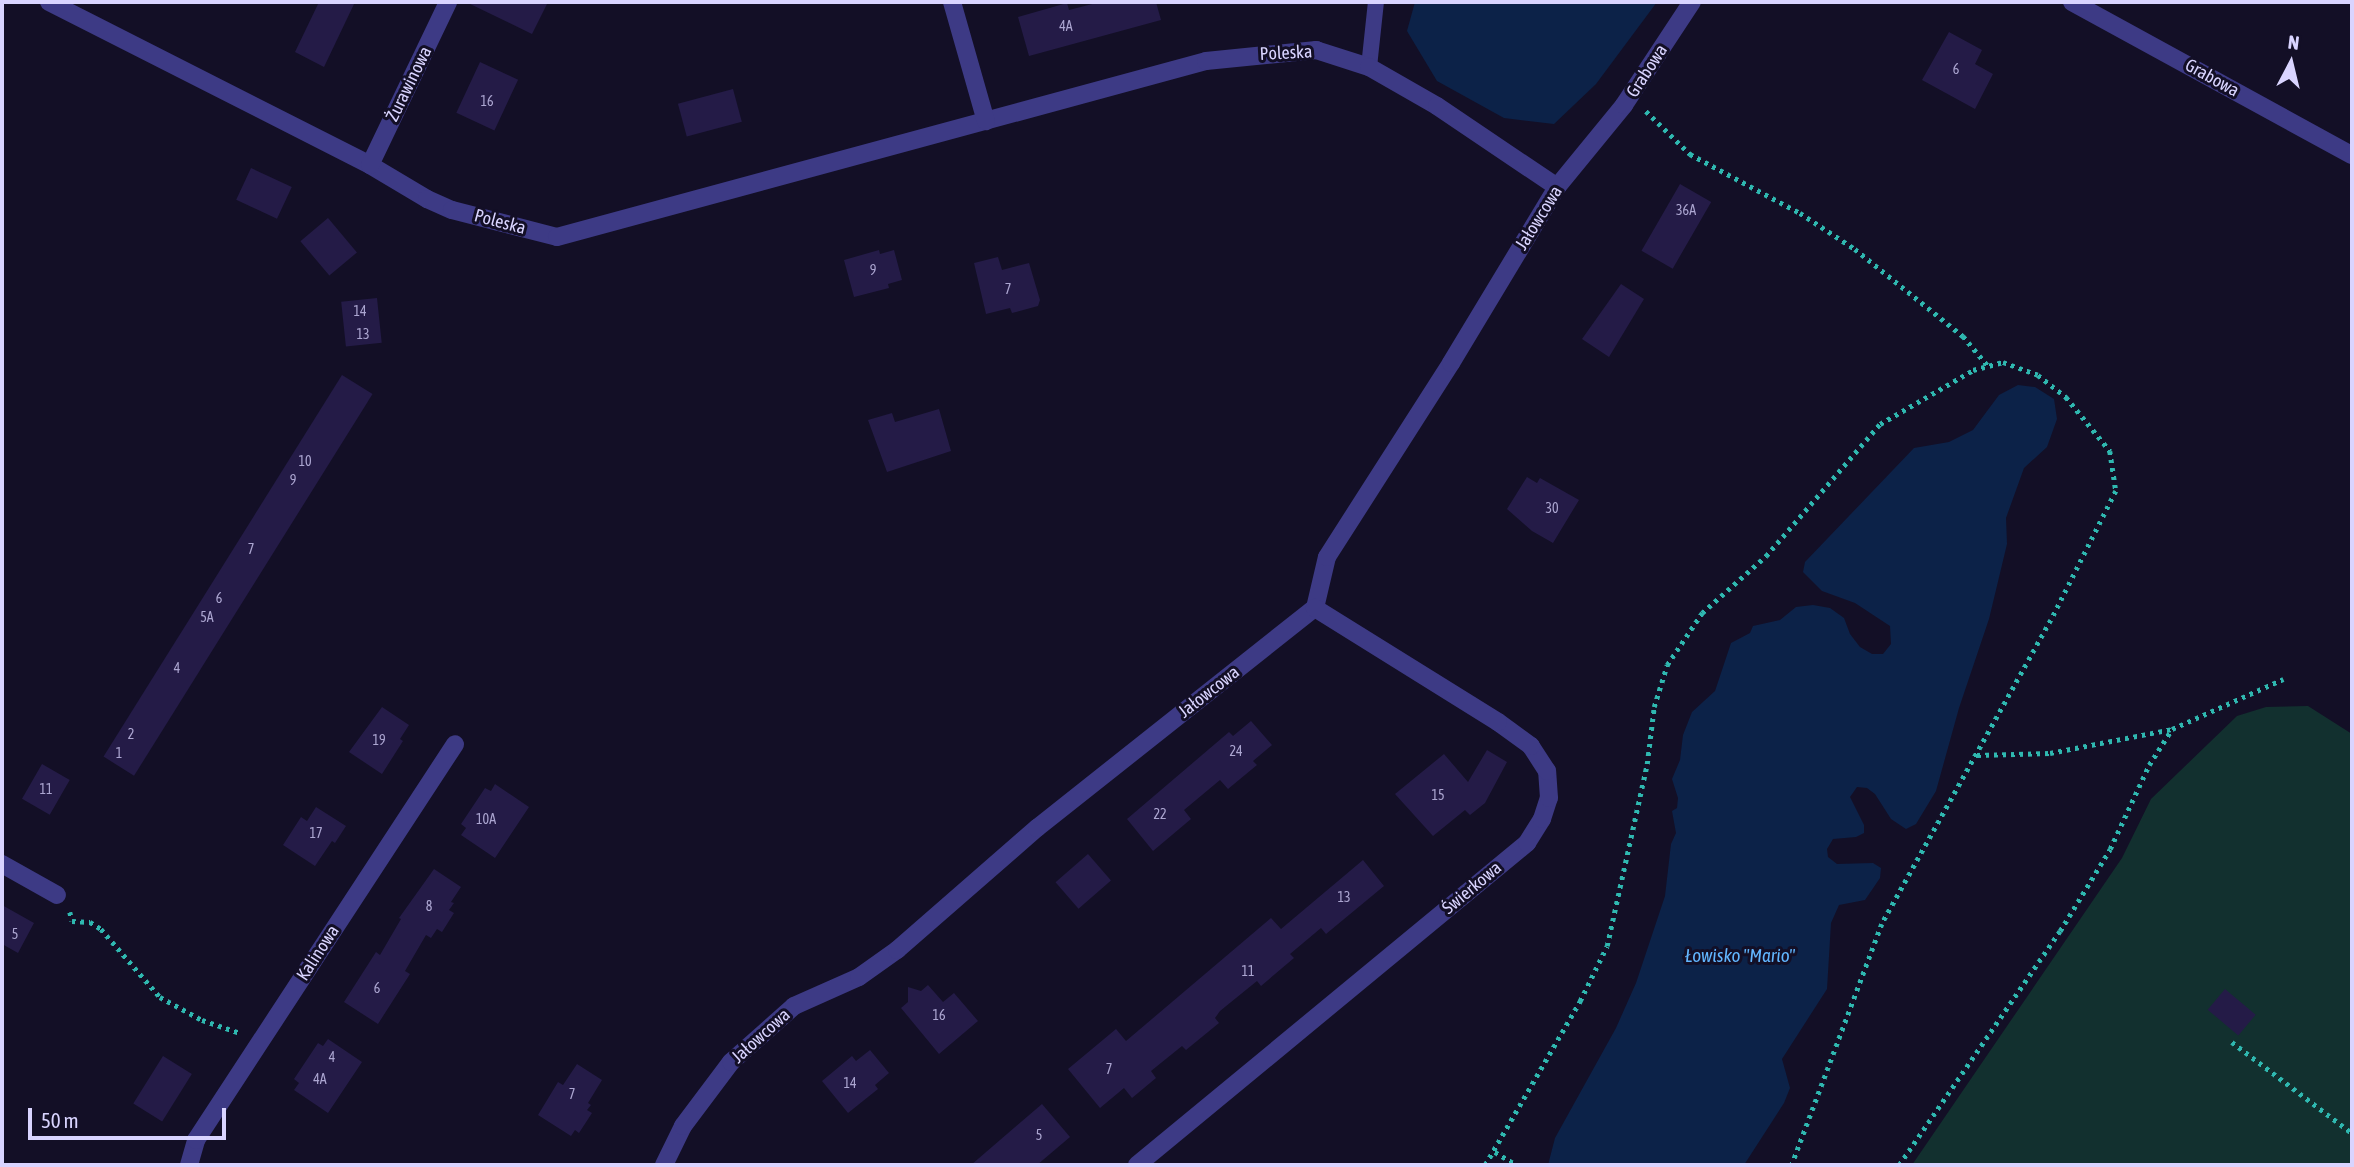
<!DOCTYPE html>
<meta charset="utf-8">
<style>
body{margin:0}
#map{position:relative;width:2354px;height:1167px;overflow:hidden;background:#130f26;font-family:"Asap Condensed",sans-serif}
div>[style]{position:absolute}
.green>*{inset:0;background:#12302f}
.water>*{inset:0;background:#0c2248}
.building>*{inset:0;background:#241b47;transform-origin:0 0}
.path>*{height:4.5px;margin-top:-2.25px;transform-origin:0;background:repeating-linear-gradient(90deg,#2fb8b0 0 3.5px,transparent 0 8.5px)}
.lane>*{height:16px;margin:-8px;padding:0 8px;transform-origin:8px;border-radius:8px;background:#3d3a85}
.street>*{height:18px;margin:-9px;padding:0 9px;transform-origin:9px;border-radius:9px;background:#3d3a85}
span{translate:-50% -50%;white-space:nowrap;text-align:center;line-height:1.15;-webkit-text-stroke:6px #130f26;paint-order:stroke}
.number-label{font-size:14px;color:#aca6d1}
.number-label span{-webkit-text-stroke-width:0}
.street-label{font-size:18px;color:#d9d4ff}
.water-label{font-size:19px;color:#62b6ff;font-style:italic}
.frame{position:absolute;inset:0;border:4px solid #d9d4ff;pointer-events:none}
.north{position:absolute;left:2256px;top:28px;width:70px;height:70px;-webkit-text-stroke:5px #130f26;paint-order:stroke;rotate:7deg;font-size:19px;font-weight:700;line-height:28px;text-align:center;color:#d9d4ff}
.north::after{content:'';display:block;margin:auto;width:24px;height:32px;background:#d9d4ff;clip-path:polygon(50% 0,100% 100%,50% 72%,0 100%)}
.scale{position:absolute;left:28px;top:1108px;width:198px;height:32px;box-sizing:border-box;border:4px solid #d9d4ff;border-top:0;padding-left:9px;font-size:21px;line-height:24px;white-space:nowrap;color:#d9d4ff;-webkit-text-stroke:5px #130f26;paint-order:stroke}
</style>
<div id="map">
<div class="green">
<div style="clip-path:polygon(2308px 706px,2352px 734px,2352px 1165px,1912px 1165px,2122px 858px,2151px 799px,2237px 716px,2266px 707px)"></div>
</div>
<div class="water">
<div style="clip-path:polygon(1415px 2px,1657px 2px,1596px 84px,1554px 124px,1504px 118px,1437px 81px,1407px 31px)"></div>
<div style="clip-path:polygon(2018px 385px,2035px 387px,2054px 399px,2057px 419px,2047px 447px,2024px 468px,2006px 518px,2007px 544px,1989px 619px,1959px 708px,1936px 791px,1916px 824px,1906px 829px,1891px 819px,1875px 794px,1867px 788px,1857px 787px,1850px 797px,1864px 825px,1864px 833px,1856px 837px,1833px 839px,1827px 849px,1828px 857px,1837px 864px,1873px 863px,1881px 868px,1880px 878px,1865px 900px,1839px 905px,1831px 923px,1827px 989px,1782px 1059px,1790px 1088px,1784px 1103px,1744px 1165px,1548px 1165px,1555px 1138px,1616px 1028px,1636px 983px,1665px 896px,1671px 844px,1676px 833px,1672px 811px,1677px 808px,1678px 798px,1672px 779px,1680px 760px,1683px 735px,1692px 712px,1715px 691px,1731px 643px,1750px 633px,1753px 626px,1780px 620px,1796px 607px,1813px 605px,1830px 608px,1844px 618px,1850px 634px,1860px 647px,1872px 654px,1883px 654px,1891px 644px,1890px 626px,1855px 603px,1822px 591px,1803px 572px,1805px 562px,1914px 448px,1949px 442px,1973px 430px,1999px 395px)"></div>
</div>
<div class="building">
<div style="clip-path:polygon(319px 2px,355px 2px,324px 67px,295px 52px)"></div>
<div style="clip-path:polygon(466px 2px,548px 2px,532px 34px)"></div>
<div style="clip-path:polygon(1100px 2px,1156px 2px,1161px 20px,1029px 56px,1018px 17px,1067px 3px,1069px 10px)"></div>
<div style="clip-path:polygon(1949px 32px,1982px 50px,1975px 64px,1993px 74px,1975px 109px,1922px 80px)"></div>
<div style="left:480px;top:62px;width:42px;height:56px;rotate:25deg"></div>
<div style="left:733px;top:89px;width:34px;height:57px;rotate:75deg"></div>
<div style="left:251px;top:168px;width:45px;height:35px;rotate:25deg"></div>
<div style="left:1680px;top:184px;width:36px;height:77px;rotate:30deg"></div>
<div style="left:328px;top:218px;width:45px;height:36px;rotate:50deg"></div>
<div style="clip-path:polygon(879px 250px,880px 254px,894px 250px,902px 280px,888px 284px,889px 288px,854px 297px,844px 260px)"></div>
<div style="clip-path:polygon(998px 257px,1002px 270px,1029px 263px,1040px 300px,1038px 306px,1012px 313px,1010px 308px,986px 314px,974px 263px)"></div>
<div style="clip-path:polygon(1621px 284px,1644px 299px,1609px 357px,1582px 339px)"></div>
<div style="left:377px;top:298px;width:45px;height:36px;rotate:84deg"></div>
<div style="left:342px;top:375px;width:36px;height:450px;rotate:32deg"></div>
<div style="clip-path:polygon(939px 409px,951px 451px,887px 472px,868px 420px,892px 413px,895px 422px)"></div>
<div style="clip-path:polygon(1527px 477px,1537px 483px,1540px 478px,1579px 500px,1553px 543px,1532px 531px,1507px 509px)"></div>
<div style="clip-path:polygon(382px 707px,409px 725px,400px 739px,403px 741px,382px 774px,349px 752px)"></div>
<div style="clip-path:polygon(1251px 721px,1272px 745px,1253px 761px,1257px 765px,1228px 789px,1220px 780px,1184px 810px,1191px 819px,1153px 851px,1127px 819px,1229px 732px,1233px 736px)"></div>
<div style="clip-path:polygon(1487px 750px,1507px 762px,1485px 803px,1470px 815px,1465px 810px,1433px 836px,1395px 794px,1444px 754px,1468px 782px)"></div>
<div style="left:42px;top:764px;width:32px;height:40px;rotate:30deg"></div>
<div style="clip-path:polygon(495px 784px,529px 807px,495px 858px,461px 835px,466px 828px,461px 824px,485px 788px,491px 791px)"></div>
<div style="clip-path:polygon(316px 807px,346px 826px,335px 843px,332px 841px,315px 866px,283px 845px,301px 817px,307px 821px)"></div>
<div style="left:1088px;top:854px;width:35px;height:43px;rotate:49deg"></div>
<div style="clip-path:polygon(1363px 860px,1384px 886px,1326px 934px,1321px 928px,1290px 954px,1294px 958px,1261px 986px,1257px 981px,1220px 1011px,1215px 1018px,1219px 1023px,1186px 1050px,1182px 1046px,1151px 1071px,1156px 1078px,1132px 1098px,1124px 1088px,1100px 1108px,1068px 1069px,1116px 1029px,1126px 1041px,1271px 918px,1281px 929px)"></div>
<div style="clip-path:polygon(434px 869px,461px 887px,451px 902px,454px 903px,449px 910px,454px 913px,442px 932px,437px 929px,431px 938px,426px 935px,405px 971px,410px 974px,378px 1024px,344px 1002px,376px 952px,380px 955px,401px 919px,399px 918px)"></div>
<div style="clip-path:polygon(2px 905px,34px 923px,18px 953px,2px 944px)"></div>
<div style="clip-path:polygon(928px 985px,943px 1002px,954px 993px,978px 1021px,939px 1054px,901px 1008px,908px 1002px,908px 987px,921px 991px)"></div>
<div style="left:2225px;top:989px;width:40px;height:27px;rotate:40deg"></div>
<div style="clip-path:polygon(328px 1039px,362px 1062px,328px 1113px,294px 1090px,299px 1083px,294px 1079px,318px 1043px,323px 1046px)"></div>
<div style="clip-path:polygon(870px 1050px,889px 1073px,875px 1085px,878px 1089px,848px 1113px,822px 1081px,852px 1056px,856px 1061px)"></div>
<div style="left:163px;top:1056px;width:34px;height:56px;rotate:32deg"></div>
<div style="clip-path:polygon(577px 1064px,602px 1080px,588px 1103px,591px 1105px,587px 1110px,592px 1113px,579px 1133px,575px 1130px,571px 1136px,538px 1115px,558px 1082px,563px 1085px)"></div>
<div style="clip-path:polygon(1042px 1104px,1070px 1137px,1037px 1165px,971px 1165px)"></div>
</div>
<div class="path">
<div style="left:1646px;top:111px;width:62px;rotate:44.3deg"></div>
<div style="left:1690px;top:154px;width:125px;rotate:28.2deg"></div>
<div style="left:1800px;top:213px;width:66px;rotate:33.2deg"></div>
<div style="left:1855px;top:249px;width:139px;rotate:38.9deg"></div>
<div style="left:1963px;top:336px;width:39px;rotate:50deg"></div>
<div style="left:1977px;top:755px;width:73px;rotate:-1.6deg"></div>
<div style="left:2050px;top:753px;width:124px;rotate:-11.1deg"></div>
<div style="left:2172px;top:729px;width:122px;rotate:-24.2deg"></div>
<div style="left:70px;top:912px;width:9px;rotate:77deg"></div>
<div style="left:72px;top:921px;width:18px;rotate:3deg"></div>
<div style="left:90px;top:922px;width:13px;rotate:32deg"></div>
<div style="left:101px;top:929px;width:90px;rotate:49.1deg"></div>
<div style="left:160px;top:997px;width:48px;rotate:28.7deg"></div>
<div style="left:202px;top:1020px;width:40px;rotate:18.9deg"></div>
<div style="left:2232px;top:1042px;width:151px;rotate:37.2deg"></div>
<div style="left:1495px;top:1152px;width:26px;rotate:31deg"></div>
<div style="left:1485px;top:1165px;width:190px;rotate:-59.9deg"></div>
<div style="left:1580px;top:1001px;width:61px;rotate:-63.9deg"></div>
<div style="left:1607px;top:946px;width:186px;rotate:-77.6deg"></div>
<div style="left:1647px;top:764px;width:57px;rotate:-83deg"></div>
<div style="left:1654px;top:707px;width:44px;rotate:-72.8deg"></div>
<div style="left:1667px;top:665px;width:63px;rotate:-56.1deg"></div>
<div style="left:1702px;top:613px;width:86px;rotate:-41.7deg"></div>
<div style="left:1766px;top:556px;width:174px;rotate:-49.2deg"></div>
<div style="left:1880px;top:424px;width:108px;rotate:-30.1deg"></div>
<div style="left:1973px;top:370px;width:31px;rotate:-15deg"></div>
<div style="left:2003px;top:362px;width:37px;rotate:20deg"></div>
<div style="left:2038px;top:375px;width:36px;rotate:38deg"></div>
<div style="left:2066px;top:397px;width:70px;rotate:50.8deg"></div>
<div style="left:2110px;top:451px;width:40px;rotate:81.5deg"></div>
<div style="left:2116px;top:491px;width:144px;rotate:116.7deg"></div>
<div style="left:2051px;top:620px;width:348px;rotate:119.1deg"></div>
<div style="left:1882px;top:924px;width:257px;rotate:110.5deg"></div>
<div style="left:1899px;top:1165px;width:284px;rotate:-55.5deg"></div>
<div style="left:2060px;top:931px;width:96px;rotate:-58.6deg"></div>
<div style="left:2110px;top:849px;width:93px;rotate:-65.1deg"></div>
<div style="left:2149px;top:765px;width:43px;rotate:-57.4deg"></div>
</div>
<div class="lane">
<div style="left:1369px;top:67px;width:65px;rotate:-83.9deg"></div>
</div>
<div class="street">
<div style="left:49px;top:2px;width:360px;rotate:26.9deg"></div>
<div style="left:370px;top:165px;width:66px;rotate:30.8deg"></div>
<div style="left:427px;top:199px;width:27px;rotate:24deg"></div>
<div style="left:452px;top:210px;width:108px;rotate:14.4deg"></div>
<div style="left:557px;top:237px;width:672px;rotate:-15.17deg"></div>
<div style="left:1206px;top:61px;width:111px;rotate:-5.7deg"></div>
<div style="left:1316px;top:50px;width:56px;rotate:17.8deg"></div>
<div style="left:1369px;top:67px;width:78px;rotate:29.8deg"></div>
<div style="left:1437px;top:106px;width:145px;rotate:34deg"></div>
<div style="left:952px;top:2px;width:124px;rotate:74.1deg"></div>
<div style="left:2072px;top:2px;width:319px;rotate:28.7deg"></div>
<div style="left:370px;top:165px;width:181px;rotate:-64.4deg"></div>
<div style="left:2px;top:864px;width:63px;rotate:29.4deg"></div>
<div style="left:189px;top:1165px;width:26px;rotate:-74deg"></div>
<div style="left:196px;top:1140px;width:473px;rotate:-56.8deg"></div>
<div style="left:664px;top:1165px;width:43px;rotate:-64deg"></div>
<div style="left:683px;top:1126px;width:80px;rotate:-53.1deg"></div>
<div style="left:731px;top:1062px;width:84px;rotate:-41.6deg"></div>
<div style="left:794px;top:1006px;width:71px;rotate:-24deg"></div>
<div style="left:859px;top:977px;width:47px;rotate:-35.4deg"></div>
<div style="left:897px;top:950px;width:186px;rotate:-41.1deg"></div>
<div style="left:1037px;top:828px;width:355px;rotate:-38.4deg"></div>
<div style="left:1315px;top:608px;width:52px;rotate:-76.8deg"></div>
<div style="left:1327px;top:557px;width:230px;rotate:-57.4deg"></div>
<div style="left:1451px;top:363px;width:205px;rotate:-58.9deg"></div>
<div style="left:1557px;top:187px;width:106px;rotate:-50.7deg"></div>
<div style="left:1624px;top:105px;width:123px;rotate:-56.6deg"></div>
<div style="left:1137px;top:1165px;width:506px;rotate:-39.54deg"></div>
<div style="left:1527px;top:843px;width:28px;rotate:-58deg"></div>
<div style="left:1542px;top:819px;width:22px;rotate:-72deg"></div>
<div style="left:1549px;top:798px;width:27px;rotate:-94deg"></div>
<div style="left:1547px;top:771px;width:30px;rotate:-123deg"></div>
<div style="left:1531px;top:746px;width:41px;rotate:-144deg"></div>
<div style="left:1498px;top:722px;width:216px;rotate:-148.1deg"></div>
</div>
<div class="number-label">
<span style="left:1066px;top:26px">4A</span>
<span style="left:1956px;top:69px">6</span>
<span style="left:487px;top:101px">16</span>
<span style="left:1686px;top:210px">36A</span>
<span style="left:873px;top:270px">9</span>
<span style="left:1008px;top:289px">7</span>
<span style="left:360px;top:311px">14</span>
<span style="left:363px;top:334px">13</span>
<span style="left:305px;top:461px">10</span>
<span style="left:293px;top:480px">9</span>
<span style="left:1552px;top:508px">30</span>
<span style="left:251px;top:549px">7</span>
<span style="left:219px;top:598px">6</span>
<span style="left:207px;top:617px">5A</span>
<span style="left:177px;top:668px">4</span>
<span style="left:131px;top:734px">2</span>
<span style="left:379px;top:740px">19</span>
<span style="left:1236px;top:751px">24</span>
<span style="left:119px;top:753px">1</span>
<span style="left:46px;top:789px">11</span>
<span style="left:1438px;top:795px">15</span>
<span style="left:1160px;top:814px">22</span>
<span style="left:486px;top:819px">10A</span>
<span style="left:316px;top:833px">17</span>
<span style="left:1344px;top:897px">13</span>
<span style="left:429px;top:906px">8</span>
<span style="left:15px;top:934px">5</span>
<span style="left:1248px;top:971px">11</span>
<span style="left:377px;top:988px">6</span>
<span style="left:939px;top:1015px">16</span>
<span style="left:332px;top:1057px">4</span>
<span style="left:1109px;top:1069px">7</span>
<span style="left:320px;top:1079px">4A</span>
<span style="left:850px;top:1083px">14</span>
<span style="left:572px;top:1094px">7</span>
<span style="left:1039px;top:1135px">5</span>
</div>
<div class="street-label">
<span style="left:1286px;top:53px;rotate:-3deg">Poleska</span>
<span style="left:1647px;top:71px;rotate:-57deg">Grabowa</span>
<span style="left:2212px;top:78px;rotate:29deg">Grabowa</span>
<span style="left:409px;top:84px;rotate:-64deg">Żurawinowa</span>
<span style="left:1539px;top:218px;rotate:-58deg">Jałowcowa</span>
<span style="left:500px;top:222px;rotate:15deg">Poleska</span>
<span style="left:1209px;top:692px;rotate:-38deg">Jałowcowa</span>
<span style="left:1472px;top:888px;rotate:-40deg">Świerkowa</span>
<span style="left:318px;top:953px;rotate:-57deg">Kalinowa</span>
<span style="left:761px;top:1036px;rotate:-42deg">Jałowcowa</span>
</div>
<div class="water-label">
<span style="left:1740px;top:956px">Łowisko "Mario"</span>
</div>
<div class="frame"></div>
<div class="north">N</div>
<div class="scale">50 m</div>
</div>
